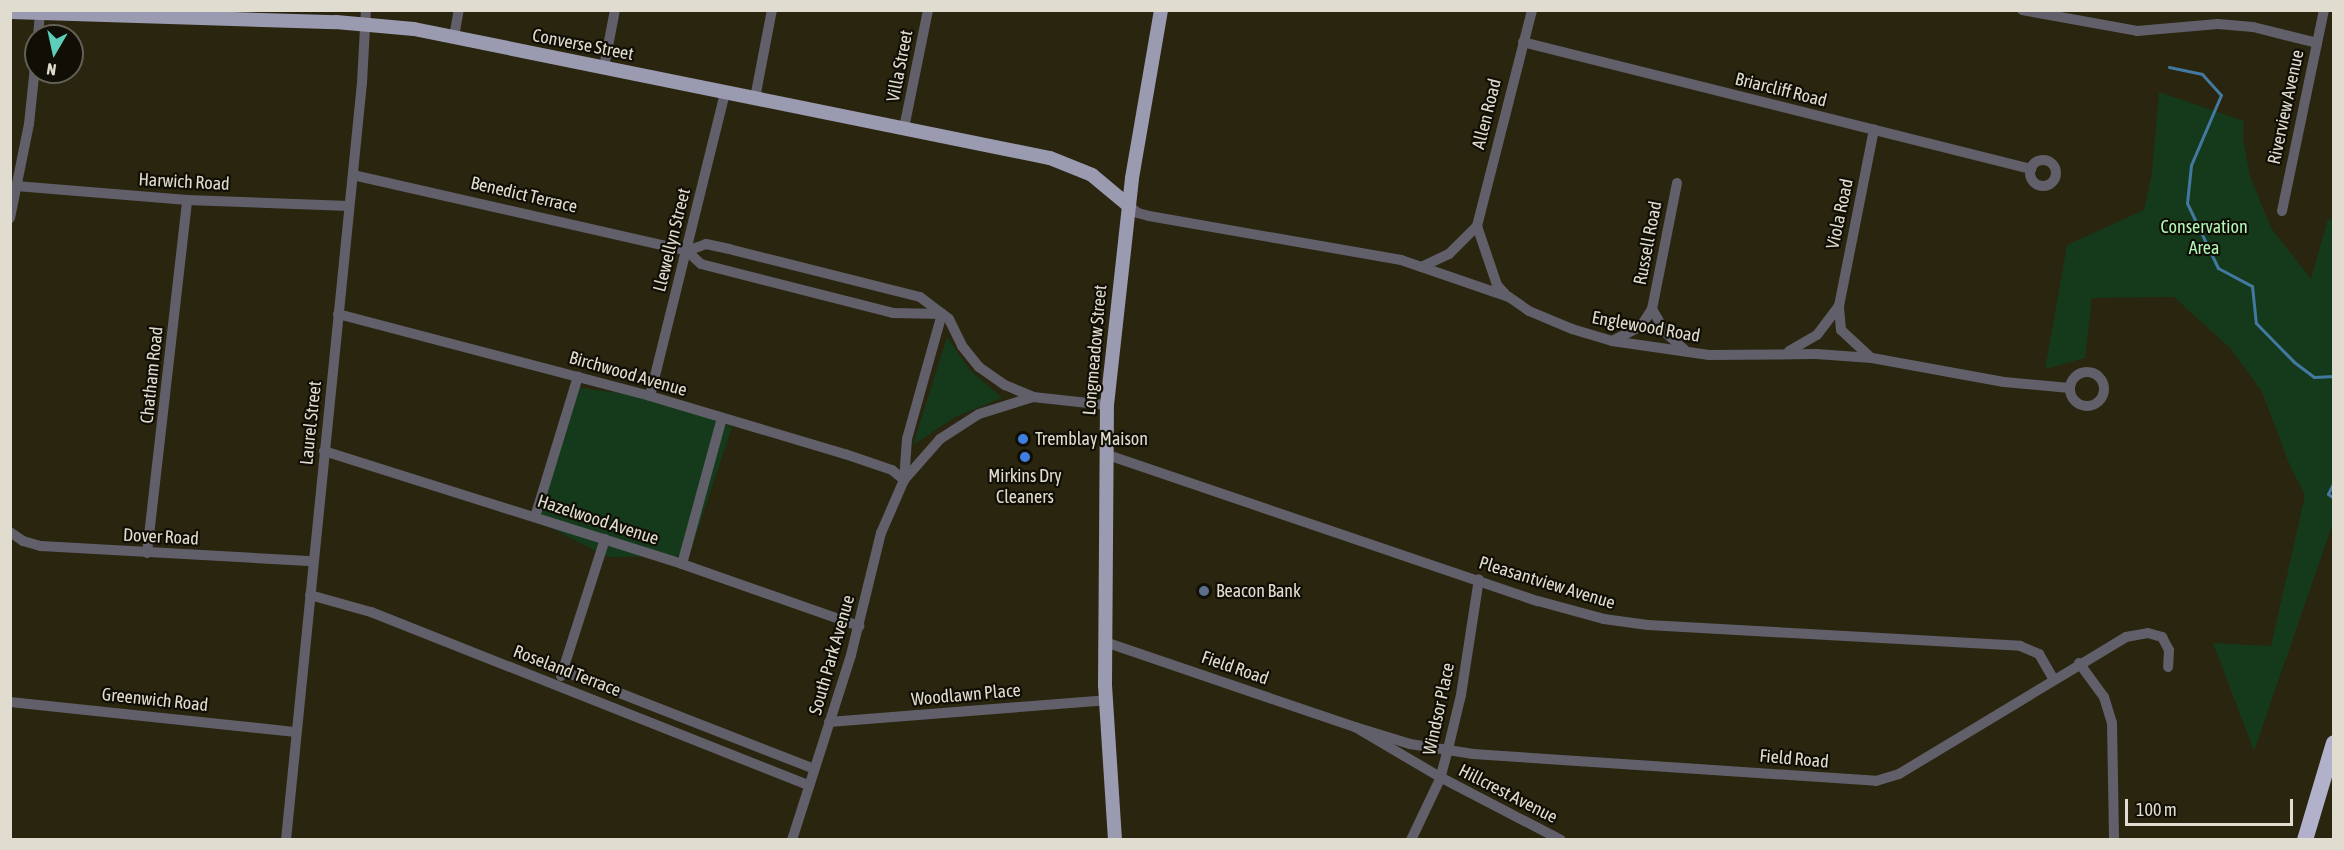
<!DOCTYPE html>
<style>
body{margin:0}
#map{position:relative;width:2344px;height:850px;overflow:hidden;background:#2a250e;font-family:"Asap Condensed",sans-serif}
div>[style]{position:absolute}
.green>*{inset:0;background:#15391b}
.stream>*{height:3px;margin:-1.5px;padding:0 1.5px;transform-origin:1.5px;border-radius:1.5px;background:#4379a0}
.minor>*{height:10px;margin:-5px;padding:0 5px;transform-origin:5px;border-radius:5px;background:#605f6a}
.minor>.ring{margin:-5px;padding:0;box-sizing:content-box;background:none;border:10px solid #605f6a;border-radius:50%}
.major>*{height:14px;margin:-7px;padding:0 7px;transform-origin:7px;border-radius:7px;background:#9a9ab0}
.highway>*{height:16px;margin:-8px;padding:0 8px;transform-origin:8px;border-radius:8px;background:#b1b1cb}
.dots>*{width:16px;height:16px;translate:-50% -50%;box-sizing:border-box;border:3px solid #100e05;border-radius:50%}
span{translate:-50% -50%;white-space:nowrap;text-align:center;line-height:1.15;-webkit-text-stroke:4.5px #100e05;paint-order:stroke}
.street-label{font-size:18px;color:#e0ddd0}
.park-label{font-size:18px;color:#aff8b6}
.poi-label{font-size:18px;color:#e0ddd0}
.left{translate:0 -50%;text-align:left}
.frame{position:absolute;inset:0;border:12px solid #e0ddd0;pointer-events:none}
.north{position:absolute;left:24px;top:24px;width:60px;height:60px;box-sizing:border-box;background:#100e05;border:2px solid #636156;border-radius:50%;rotate:189deg;font-size:16px;font-weight:700;line-height:24px;text-align:center;color:#e0ddd0}
.north::after{content:'';display:block;margin:auto;width:21px;height:27px;background:#5cceba;clip-path:polygon(50% 0,100% 100%,50% 72%,0 100%)}
.scale{position:absolute;left:2125px;top:799px;width:168px;height:27px;box-sizing:border-box;border:3px solid #e0ddd0;border-top:0;padding-left:8px;font-size:18px;line-height:21px;white-space:nowrap;color:#e0ddd0;-webkit-text-stroke:4px #100e05;paint-order:stroke}
</style>
<div id="map">
<div class="green">
<div style="clip-path:polygon(2159px 92px,2244px 121px,2243px 139px,2250px 176px,2271px 228px,2311px 279px,2328px 219px,2333px 221px,2333px 523px,2254px 751px,2213px 643px,2271px 646px,2305px 495px,2290px 466px,2262px 392px,2231px 349px,2174px 297px,2092px 298px,2085px 358px,2045px 369px,2067px 245px,2144px 210px,2152px 172px)"></div>
<div style="clip-path:polygon(947px 337px,970px 370px,1002px 398px,955px 417px,913px 445px)"></div>
<div style="clip-path:polygon(576px 387px,674px 401px,732px 427px,689px 556px,608px 557px,539px 522px)"></div>
</div>
<div class="stream">
<div style="left:2169px;top:67px;width:34px;rotate:12deg"></div>
<div style="left:2202px;top:74px;width:28px;rotate:48deg"></div>
<div style="left:2221px;top:95px;width:76px;rotate:113.2deg"></div>
<div style="left:2191px;top:165px;width:38px;rotate:96deg"></div>
<div style="left:2187px;top:203px;width:72px;rotate:64.5deg"></div>
<div style="left:2218px;top:268px;width:38px;rotate:28deg"></div>
<div style="left:2252px;top:286px;width:37px;rotate:84deg"></div>
<div style="left:2256px;top:323px;width:54px;rotate:45.7deg"></div>
<div style="left:2294px;top:362px;width:25px;rotate:37deg"></div>
<div style="left:2314px;top:377px;width:20px;rotate:-3deg"></div>
<div style="left:2334px;top:482px;width:13px;rotate:117deg"></div>
<div style="left:2328px;top:494px;width:7px;rotate:34deg"></div>
</div>
<div class="minor">
<div style="left:2022px;top:10px;width:117px;rotate:10.3deg"></div>
<div style="left:2137px;top:31px;width:81px;rotate:-4.9deg"></div>
<div style="left:2218px;top:24px;width:35px;rotate:5deg"></div>
<div style="left:2253px;top:27px;width:66px;rotate:14deg"></div>
<div style="left:38px;top:36px;width:23px;rotate:-85deg"></div>
<div style="left:454px;top:37px;width:27px;rotate:-80deg"></div>
<div style="left:1523px;top:42px;width:524px;rotate:14.04deg"></div>
<div style="left:604px;top:67px;width:58px;rotate:-79.1deg"></div>
<div style="left:755px;top:98px;width:90px;rotate:-79.1deg"></div>
<div style="left:904px;top:128px;width:120px;rotate:-78.5deg"></div>
<div class="ring" style="left:2030px;top:160px;width:16px;height:16px"></div>
<div style="left:353px;top:175px;width:343px;rotate:12.8deg"></div>
<div style="left:687px;top:251px;width:19px;rotate:43deg"></div>
<div style="left:701px;top:264px;width:198px;rotate:14.3deg"></div>
<div style="left:893px;top:313px;width:49px;rotate:1.2deg"></div>
<div style="left:1677px;top:183px;width:128px;rotate:101.2deg"></div>
<div style="left:1652px;top:309px;width:28px;rotate:60deg"></div>
<div style="left:1666px;top:333px;width:25px;rotate:42deg"></div>
<div style="left:16px;top:186px;width:172px;rotate:4.7deg"></div>
<div style="left:187px;top:200px;width:162px;rotate:2.1deg"></div>
<div style="left:1128px;top:205px;width:13px;rotate:39deg"></div>
<div style="left:1138px;top:213px;width:11px;rotate:15deg"></div>
<div style="left:1149px;top:216px;width:256px;rotate:9.9deg"></div>
<div style="left:1401px;top:260px;width:114px;rotate:18.9deg"></div>
<div style="left:1509px;top:297px;width:24px;rotate:35deg"></div>
<div style="left:1529px;top:311px;width:47px;rotate:22.7deg"></div>
<div style="left:1572px;top:329px;width:42px;rotate:16.7deg"></div>
<div style="left:1612px;top:341px;width:98px;rotate:8.2deg"></div>
<div style="left:1709px;top:355px;width:107px;rotate:-0.5deg"></div>
<div style="left:1816px;top:354px;width:56px;rotate:4.1deg"></div>
<div style="left:1872px;top:358px;width:134px;rotate:10.3deg"></div>
<div style="left:2004px;top:382px;width:66px;rotate:5.2deg"></div>
<div style="left:2282px;top:211px;width:205px;rotate:-78.2deg"></div>
<div style="left:10px;top:218px;width:96px;rotate:-78.6deg"></div>
<div style="left:29px;top:124px;width:67px;rotate:-84deg"></div>
<div style="left:1477px;top:226px;width:62px;rotate:71.3deg"></div>
<div style="left:1497px;top:285px;width:15px;rotate:48deg"></div>
<div style="left:687px;top:251px;width:20px;rotate:-20deg"></div>
<div style="left:706px;top:244px;width:24px;rotate:12deg"></div>
<div style="left:729px;top:249px;width:197px;rotate:14.1deg"></div>
<div style="left:920px;top:297px;width:36px;rotate:37deg"></div>
<div style="left:949px;top:319px;width:30px;rotate:64deg"></div>
<div style="left:962px;top:346px;width:27px;rotate:51deg"></div>
<div style="left:979px;top:367px;width:32px;rotate:35deg"></div>
<div style="left:1005px;top:385px;width:30px;rotate:23deg"></div>
<div style="left:1421px;top:267px;width:31px;rotate:-25deg"></div>
<div style="left:1449px;top:254px;width:40px;rotate:-45deg"></div>
<div style="left:1477px;top:226px;width:223px;rotate:-75.7deg"></div>
<div style="left:338px;top:314px;width:323px;rotate:14.7deg"></div>
<div style="left:650px;top:396px;width:203px;rotate:16.6deg"></div>
<div style="left:845px;top:454px;width:50px;rotate:18.8deg"></div>
<div style="left:892px;top:470px;width:16px;rotate:40deg"></div>
<div style="left:1614px;top:340px;width:30px;rotate:-27deg"></div>
<div style="left:1641px;top:326px;width:20px;rotate:-57deg"></div>
<div style="left:1789px;top:351px;width:32px;rotate:-30deg"></div>
<div style="left:1817px;top:335px;width:36px;rotate:-53deg"></div>
<div style="left:1869px;top:356px;width:38px;rotate:-137deg"></div>
<div style="left:1841px;top:330px;width:24px;rotate:-95deg"></div>
<div style="left:1839px;top:306px;width:180px;rotate:-78.8deg"></div>
<div class="ring" style="left:2070px;top:372px;width:24px;height:24px"></div>
<div style="left:650px;top:396px;width:313px;rotate:-76.1deg"></div>
<div style="left:324px;top:451px;width:375px;rotate:17.5deg"></div>
<div style="left:682px;top:564px;width:188px;rotate:19.3deg"></div>
<div style="left:1105px;top:454px;width:457px;rotate:18.8deg"></div>
<div style="left:1538px;top:601px;width:68px;rotate:15.3deg"></div>
<div style="left:1604px;top:619px;width:44px;rotate:7.8deg"></div>
<div style="left:1648px;top:625px;width:373px;rotate:3.2deg"></div>
<div style="left:2020px;top:646px;width:21px;rotate:23deg"></div>
<div style="left:2039px;top:654px;width:28px;rotate:60deg"></div>
<div style="left:904px;top:480px;width:41px;rotate:-85.8deg"></div>
<div style="left:907px;top:439px;width:130px;rotate:-74.4deg"></div>
<div style="left:535px;top:517px;width:147px;rotate:-73deg"></div>
<div style="left:10px;top:532px;width:16px;rotate:35deg"></div>
<div style="left:23px;top:541px;width:19px;rotate:16deg"></div>
<div style="left:41px;top:546px;width:272px;rotate:3.2deg"></div>
<div style="left:147px;top:553px;width:355px;rotate:-83.5deg"></div>
<div style="left:682px;top:564px;width:151px;rotate:-74.7deg"></div>
<div style="left:310px;top:595px;width:63px;rotate:15.6deg"></div>
<div style="left:371px;top:612px;width:471px;rotate:21.6deg"></div>
<div style="left:1105px;top:642px;width:264px;rotate:18.8deg"></div>
<div style="left:1355px;top:727px;width:99px;rotate:30.5deg"></div>
<div style="left:1440px;top:777px;width:136px;rotate:27.5deg"></div>
<div style="left:2079px;top:663px;width:42px;rotate:53.7deg"></div>
<div style="left:2104px;top:697px;width:27px;rotate:73deg"></div>
<div style="left:2112px;top:723px;width:117px;rotate:89deg"></div>
<div style="left:563px;top:671px;width:269px;rotate:21.3deg"></div>
<div style="left:561px;top:676px;width:144px;rotate:-72.2deg"></div>
<div style="left:10px;top:702px;width:288px;rotate:6deg"></div>
<div style="left:829px;top:722px;width:278px;rotate:-4.5deg"></div>
<div style="left:1355px;top:727px;width:58px;rotate:17.2deg"></div>
<div style="left:1410px;top:744px;width:64px;rotate:9deg"></div>
<div style="left:1473px;top:754px;width:404px;rotate:3.8deg"></div>
<div style="left:1876px;top:781px;width:24px;rotate:-17deg"></div>
<div style="left:1899px;top:774px;width:265px;rotate:-31.1deg"></div>
<div style="left:2126px;top:637px;width:22px;rotate:-10deg"></div>
<div style="left:2148px;top:633px;width:15px;rotate:16deg"></div>
<div style="left:2162px;top:637px;width:15px;rotate:62deg"></div>
<div style="left:2169px;top:650px;width:17px;rotate:93deg"></div>
<div style="left:286px;top:840px;width:761px;rotate:-84.27deg"></div>
<div style="left:362px;top:83px;width:73px;rotate:-86.9deg"></div>
<div style="left:792px;top:840px;width:194px;rotate:-72.3deg"></div>
<div style="left:851px;top:655px;width:126px;rotate:-76.2deg"></div>
<div style="left:881px;top:533px;width:58px;rotate:-66.5deg"></div>
<div style="left:904px;top:480px;width:55px;rotate:-48.7deg"></div>
<div style="left:940px;top:439px;width:46px;rotate:-32.7deg"></div>
<div style="left:979px;top:414px;width:57px;rotate:-17.5deg"></div>
<div style="left:1033px;top:397px;width:74px;rotate:6.2deg"></div>
<div style="left:1411px;top:840px;width:68px;rotate:-64.6deg"></div>
<div style="left:1440px;top:779px;width:31px;rotate:-75deg"></div>
<div style="left:1448px;top:749px;width:56px;rotate:-76.5deg"></div>
<div style="left:1461px;top:695px;width:117px;rotate:-81.2deg"></div>
</div>
<div class="major">
<div style="left:10px;top:12px;width:326px;rotate:1.8deg"></div>
<div style="left:336px;top:22px;width:78px;rotate:5.1deg"></div>
<div style="left:414px;top:29px;width:649px;rotate:11.47deg"></div>
<div style="left:1050px;top:158px;width:45px;rotate:22deg"></div>
<div style="left:1092px;top:175px;width:47px;rotate:39.8deg"></div>
<div style="left:1115px;top:840px;width:155px;rotate:-93.7deg"></div>
<div style="left:1105px;top:685px;width:280px;rotate:-89.6deg"></div>
<div style="left:1107px;top:405px;width:228px;rotate:-83.7deg"></div>
<div style="left:1132px;top:178px;width:170px;rotate:-80.2deg"></div>
</div>
<div class="highway">
<div style="left:2305px;top:840px;width:101px;rotate:-73.4deg"></div>
</div>
<div class="dots">
<div style="left:1023px;top:439px;background:#3f7fe0"></div>
<div style="left:1025px;top:457px;background:#3f7fe0"></div>
<div style="left:1204px;top:591px;background:#5c6f8a"></div>
</div>
<div class="street-label">
<span style="left:583px;top:45px;rotate:11deg">Converse Street</span>
<span style="left:900px;top:66px;rotate:-79deg">Villa Street</span>
<span style="left:1781px;top:90px;rotate:14deg">Briarcliff Road</span>
<span style="left:2286px;top:107px;rotate:-78deg">Riverview Avenue</span>
<span style="left:1487px;top:114px;rotate:-76deg">Allen Road</span>
<span style="left:184px;top:182px;rotate:3deg">Harwich Road</span>
<span style="left:524px;top:195px;rotate:13deg">Benedict Terrace</span>
<span style="left:1840px;top:214px;rotate:-78deg">Viola Road</span>
<span style="left:672px;top:240px;rotate:-76deg">Llewellyn Street</span>
<span style="left:1648px;top:243px;rotate:-79deg">Russell Road</span>
<span style="left:1646px;top:327px;rotate:10deg">Englewood Road</span>
<span style="left:1095px;top:350px;rotate:-85deg">Longmeadow Street</span>
<span style="left:628px;top:374px;rotate:16deg">Birchwood Avenue</span>
<span style="left:152px;top:375px;rotate:-84deg">Chatham Road</span>
<span style="left:311px;top:423px;rotate:-84deg">Laurel Street</span>
<span style="left:598px;top:520px;rotate:18deg">Hazelwood Avenue</span>
<span style="left:161px;top:537px;rotate:3deg">Dover Road</span>
<span style="left:1547px;top:583px;rotate:17deg">Pleasantview Avenue</span>
<span style="left:832px;top:655px;rotate:-74deg">South Park Avenue</span>
<span style="left:1235px;top:668px;rotate:19deg">Field Road</span>
<span style="left:567px;top:671px;rotate:21deg">Roseland Terrace</span>
<span style="left:966px;top:695px;rotate:-5deg">Woodlawn Place</span>
<span style="left:155px;top:700px;rotate:6deg">Greenwich Road</span>
<span style="left:1439px;top:709px;rotate:-78deg">Windsor Place</span>
<span style="left:1794px;top:759px;rotate:5deg">Field Road</span>
<span style="left:1508px;top:794px;rotate:27deg">Hillcrest Avenue</span>
</div>
<div class="park-label">
<span style="left:2204px;top:238px">Conservation<br>Area</span>
</div>
<div class="poi-label">
<span class="left" style="left:1035px;top:439px">Tremblay Maison</span>
<span style="left:1025px;top:487px">Mirkins Dry<br>Cleaners</span>
<span class="left" style="left:1216px;top:591px">Beacon Bank</span>
</div>
<div class="frame"></div>
<div class="north">N</div>
<div class="scale">100 m</div>
</div>
